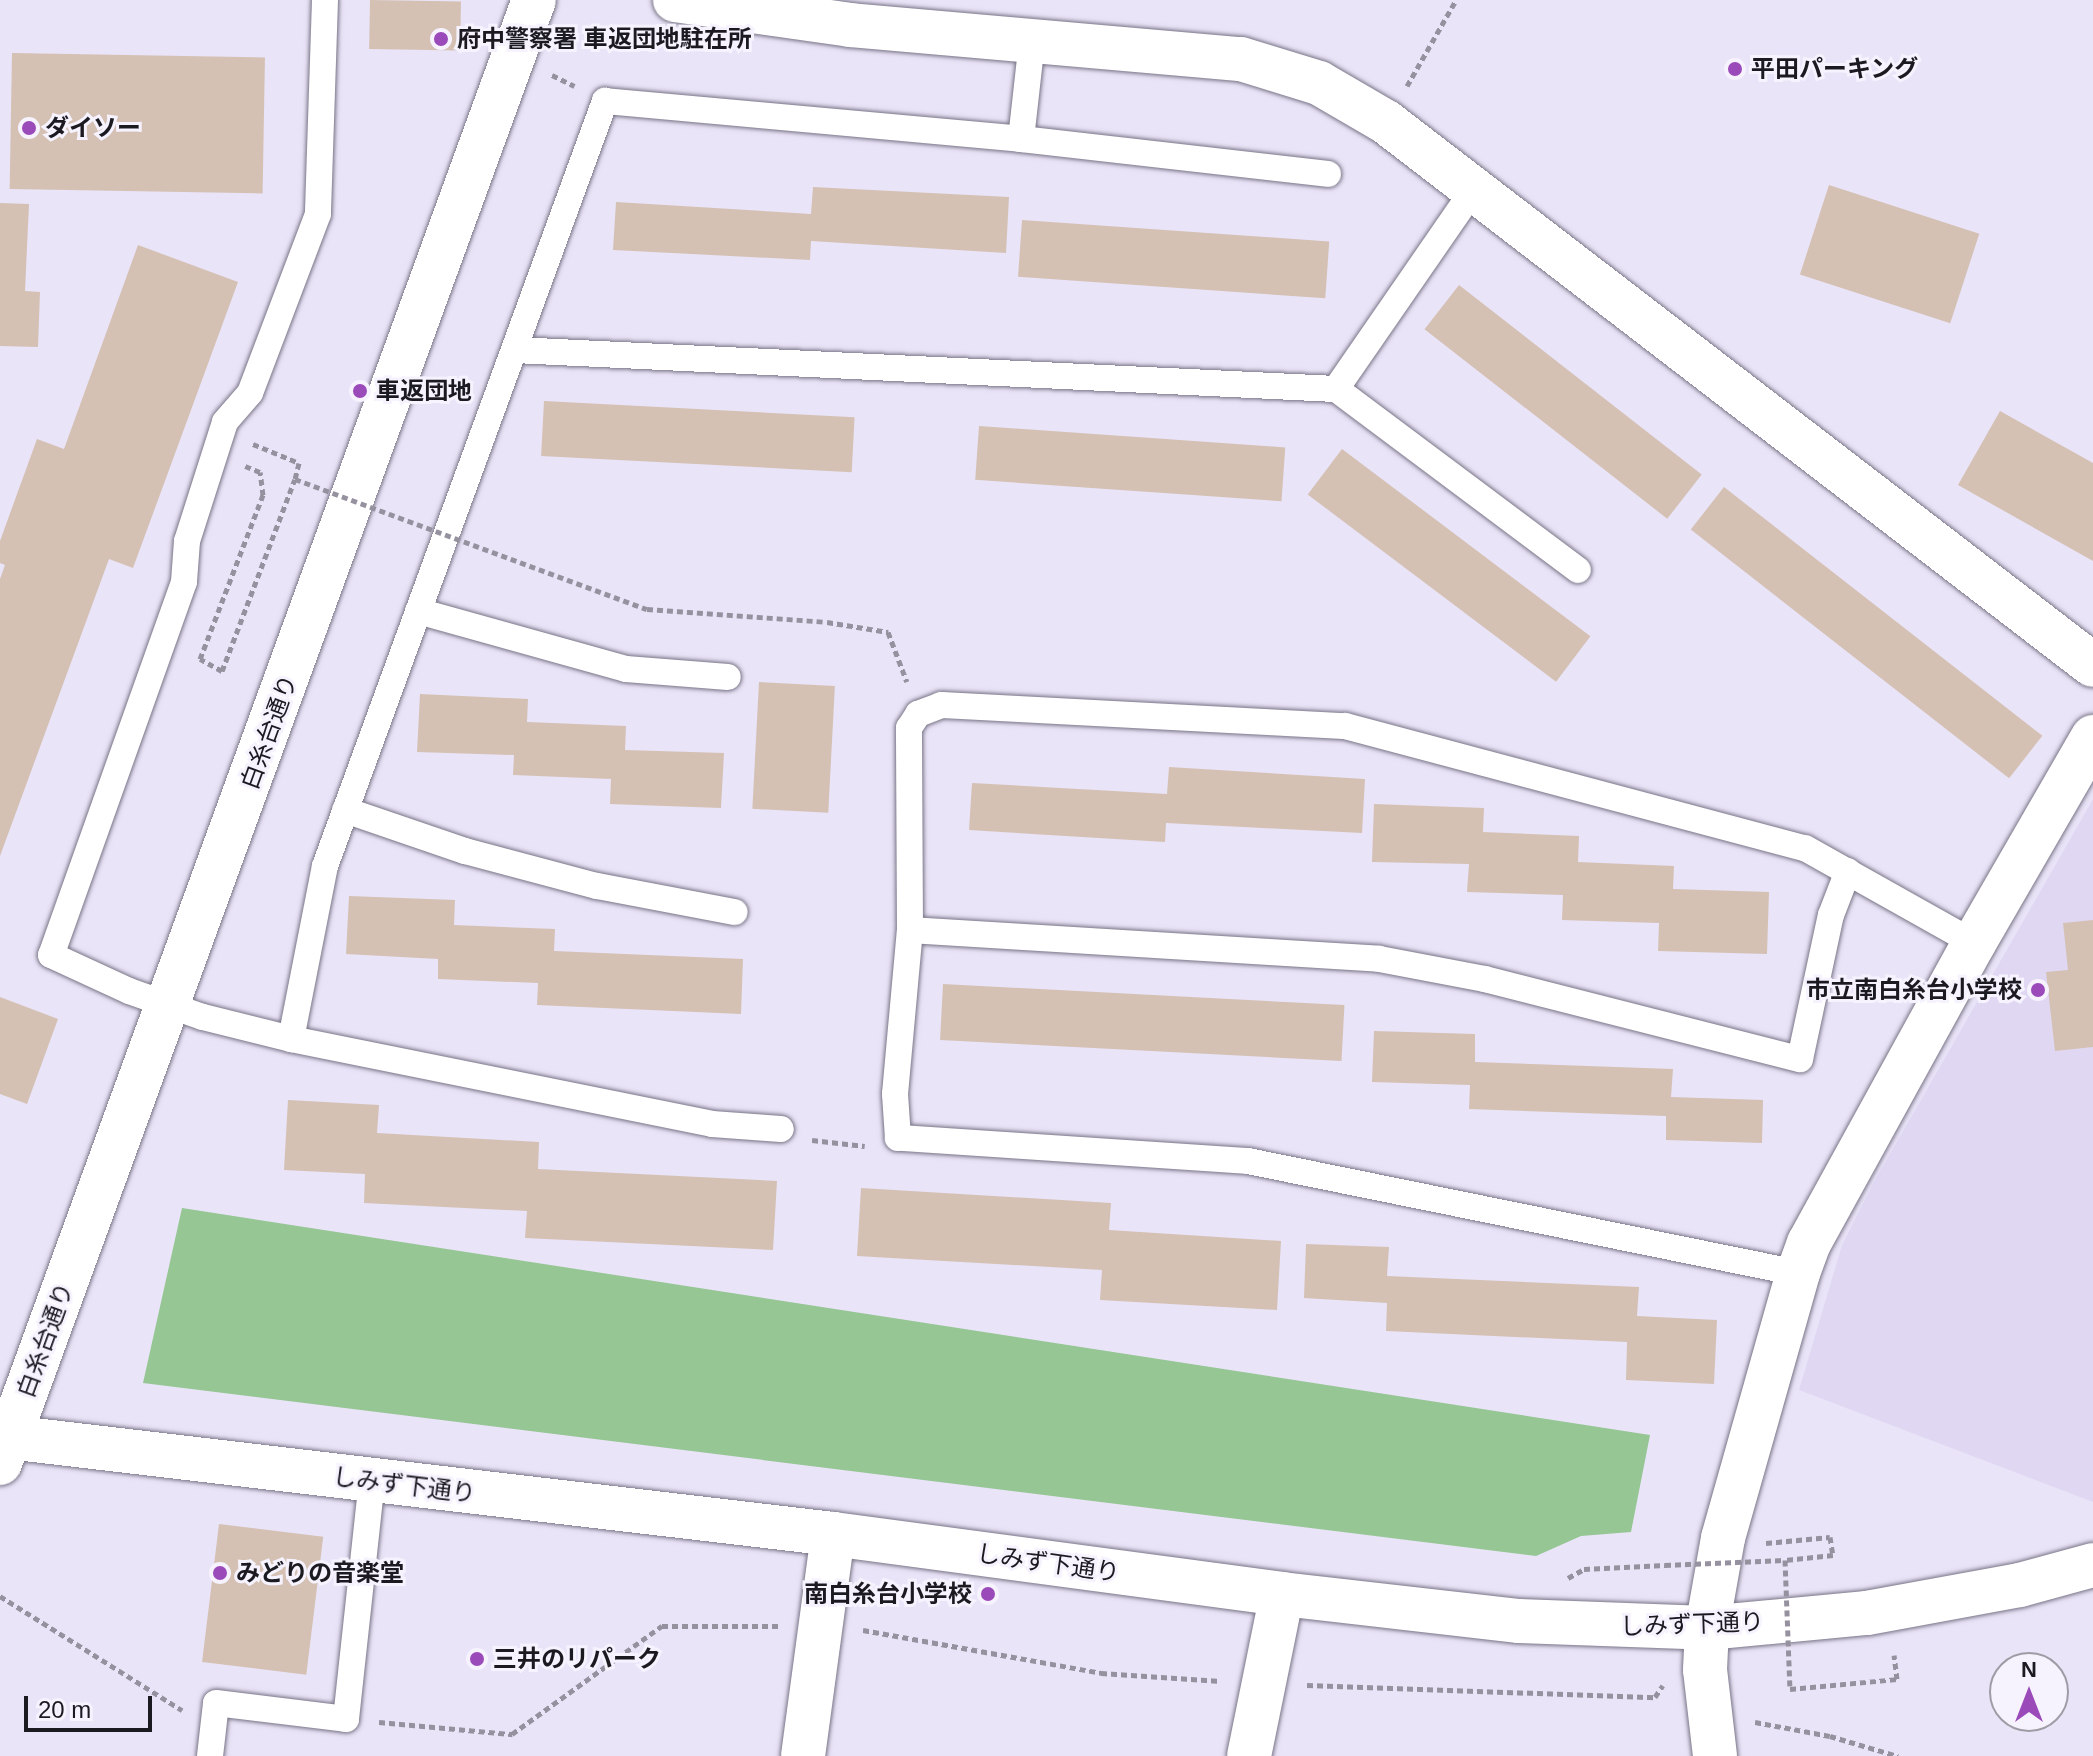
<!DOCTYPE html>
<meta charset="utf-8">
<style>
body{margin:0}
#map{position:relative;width:2093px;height:1756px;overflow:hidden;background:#eae4f8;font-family:Helvetica,"Noto Sans JP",sans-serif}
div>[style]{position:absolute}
.built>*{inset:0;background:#e0d8f3}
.green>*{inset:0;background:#95c694}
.building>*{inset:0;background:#d4c1b4;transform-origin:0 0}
.path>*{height:5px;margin-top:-2.5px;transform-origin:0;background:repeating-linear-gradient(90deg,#95919f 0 6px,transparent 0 10px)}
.roads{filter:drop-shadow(0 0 2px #797486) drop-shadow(0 0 2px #797486)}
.lane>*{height:26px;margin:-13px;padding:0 13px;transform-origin:13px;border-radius:13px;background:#fff}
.street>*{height:44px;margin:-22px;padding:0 22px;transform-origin:22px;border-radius:22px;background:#fff}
.secondary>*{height:44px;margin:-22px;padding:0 22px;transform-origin:22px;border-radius:22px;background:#fff}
.path-bridge>*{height:5px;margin-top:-2.5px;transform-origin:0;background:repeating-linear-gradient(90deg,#95919f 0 6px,transparent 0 10px)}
.dots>*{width:22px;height:22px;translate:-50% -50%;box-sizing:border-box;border:4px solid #f6f3ff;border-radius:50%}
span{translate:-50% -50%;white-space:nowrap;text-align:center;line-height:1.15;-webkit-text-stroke:6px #f6f3ff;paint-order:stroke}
.poi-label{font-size:24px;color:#1c1a21;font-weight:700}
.left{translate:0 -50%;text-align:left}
.right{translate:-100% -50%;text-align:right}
.street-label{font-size:24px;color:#1c1a21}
.north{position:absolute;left:1989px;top:1652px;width:80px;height:80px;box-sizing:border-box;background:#f6f3ff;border:2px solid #9f9ca6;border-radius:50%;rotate:0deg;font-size:22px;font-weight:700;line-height:32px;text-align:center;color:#1c1a21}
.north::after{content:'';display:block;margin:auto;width:28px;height:36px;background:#9b4ab9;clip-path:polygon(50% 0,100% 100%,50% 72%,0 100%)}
.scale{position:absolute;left:24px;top:1696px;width:128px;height:36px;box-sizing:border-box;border:4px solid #1c1a21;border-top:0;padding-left:10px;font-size:24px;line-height:28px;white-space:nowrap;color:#1c1a21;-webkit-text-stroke:6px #f6f3ff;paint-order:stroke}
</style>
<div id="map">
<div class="built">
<div style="clip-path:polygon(2093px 799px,2093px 1502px,1799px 1390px,1842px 1245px,1874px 1182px)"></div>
</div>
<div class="green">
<div style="clip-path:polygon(182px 1208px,1650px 1435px,1631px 1532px,1581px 1536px,1536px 1556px,143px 1383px)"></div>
</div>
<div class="building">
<div style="left:370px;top:0;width:91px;height:49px;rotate:1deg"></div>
<div style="left:12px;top:53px;width:253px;height:136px;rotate:1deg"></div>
<div style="left:1829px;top:185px;width:158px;height:94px;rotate:18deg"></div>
<div style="clip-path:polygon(813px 187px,1009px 197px,1006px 253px,811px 241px,810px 260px,613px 250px,616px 202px,811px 214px)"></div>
<div style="clip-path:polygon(0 203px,29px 204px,25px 291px,40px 292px,38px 347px,0 346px)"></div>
<div style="left:1022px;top:220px;width:308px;height:57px;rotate:4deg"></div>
<div style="clip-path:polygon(138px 245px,238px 282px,133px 568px,109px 559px,0 856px,0 579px,5px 565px,0 563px,0 541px,37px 439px,64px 449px)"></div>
<div style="left:1459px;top:285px;width:308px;height:56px;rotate:38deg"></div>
<div style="left:544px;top:401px;width:311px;height:55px;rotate:3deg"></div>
<div style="clip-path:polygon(2000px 411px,2093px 463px,2093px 561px,1958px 485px)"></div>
<div style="left:979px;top:426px;width:307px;height:54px;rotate:4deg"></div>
<div style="left:1342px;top:449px;width:311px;height:57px;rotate:37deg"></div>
<div style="left:1724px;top:487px;width:404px;height:54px;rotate:38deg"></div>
<div style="left:759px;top:682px;width:76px;height:127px;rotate:3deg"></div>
<div style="clip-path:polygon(420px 694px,528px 699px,527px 722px,626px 726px,625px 750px,724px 753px,721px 808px,610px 804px,611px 779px,513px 775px,514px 755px,417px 752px)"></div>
<div style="clip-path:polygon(1169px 767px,1365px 779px,1362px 833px,1166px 823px,1165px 842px,969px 830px,972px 783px,1167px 794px)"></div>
<div style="clip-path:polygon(1374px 804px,1484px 808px,1483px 832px,1579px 836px,1578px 862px,1674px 866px,1673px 889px,1769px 892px,1767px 954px,1658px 951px,1659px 923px,1562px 920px,1563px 895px,1467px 892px,1469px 864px,1372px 862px)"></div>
<div style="clip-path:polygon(349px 896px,455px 900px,454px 925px,555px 929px,554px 951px,743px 959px,741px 1014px,537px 1005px,538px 983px,438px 979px,438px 959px,346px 954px)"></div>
<div style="clip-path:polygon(2093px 920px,2093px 1047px,2055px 1051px,2046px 972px,2068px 970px,2063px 923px)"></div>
<div style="left:943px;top:984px;width:402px;height:56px;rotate:3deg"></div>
<div style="clip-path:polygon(0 997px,58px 1019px,27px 1104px,0 1094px)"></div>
<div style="clip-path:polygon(1374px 1031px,1475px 1034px,1475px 1062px,1673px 1069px,1671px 1097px,1763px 1100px,1762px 1143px,1666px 1140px,1666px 1116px,1469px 1109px,1470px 1085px,1372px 1082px)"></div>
<div style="clip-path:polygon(288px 1100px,379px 1105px,377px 1133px,539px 1142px,538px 1169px,777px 1181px,773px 1250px,525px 1238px,527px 1211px,364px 1203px,365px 1174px,284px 1170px)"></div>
<div style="clip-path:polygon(861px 1188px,1111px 1203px,1109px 1230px,1281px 1241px,1277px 1310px,1100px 1300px,1102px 1270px,857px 1256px)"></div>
<div style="clip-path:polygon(1306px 1244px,1389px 1247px,1387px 1276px,1639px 1287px,1637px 1316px,1717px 1320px,1714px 1384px,1626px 1380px,1627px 1342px,1386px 1331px,1387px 1303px,1304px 1298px)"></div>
<div style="left:219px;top:1524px;width:105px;height:139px;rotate:7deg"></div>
</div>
<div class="path">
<div style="left:552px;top:75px;width:25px;rotate:26deg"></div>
<div style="left:1407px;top:86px;width:99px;rotate:-60.3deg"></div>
<div style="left:253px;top:444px;width:50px;rotate:22.4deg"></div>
<div style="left:299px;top:463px;width:16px;rotate:104deg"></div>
<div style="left:827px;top:622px;width:62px;rotate:9.3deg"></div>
<div style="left:888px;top:632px;width:53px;rotate:69.2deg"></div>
<div style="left:222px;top:671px;width:25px;rotate:-151deg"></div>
<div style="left:200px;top:659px;width:176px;rotate:-69deg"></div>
<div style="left:263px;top:495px;width:23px;rotate:-97deg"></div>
<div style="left:260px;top:472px;width:16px;rotate:-158deg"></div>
<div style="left:812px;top:1140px;width:53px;rotate:6.5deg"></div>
<div style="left:1766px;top:1543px;width:64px;rotate:-5.4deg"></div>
<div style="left:1830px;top:1537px;width:18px;rotate:81deg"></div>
<div style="left:1833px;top:1555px;width:48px;rotate:174.1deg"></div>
<div style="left:1568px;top:1578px;width:18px;rotate:-29deg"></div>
<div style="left:1584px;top:1569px;width:81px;rotate:-2.8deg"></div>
<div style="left:0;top:1596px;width:215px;rotate:32.1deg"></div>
<div style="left:863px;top:1630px;width:242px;rotate:10.2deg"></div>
<div style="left:1101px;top:1673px;width:120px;rotate:3.8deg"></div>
<div style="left:1307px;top:1685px;width:348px;rotate:2deg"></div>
<div style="left:1655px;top:1697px;width:14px;rotate:-56deg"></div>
<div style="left:1790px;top:1689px;width:107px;rotate:-5.3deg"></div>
<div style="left:1897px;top:1679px;width:24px;rotate:-97deg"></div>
<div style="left:379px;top:1722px;width:134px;rotate:5.2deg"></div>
<div style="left:512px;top:1734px;width:185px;rotate:-35.8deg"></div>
<div style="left:662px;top:1626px;width:116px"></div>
<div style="left:1755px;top:1722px;width:76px;rotate:10.6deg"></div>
<div style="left:1830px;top:1736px;width:71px;rotate:16.4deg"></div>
</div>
<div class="roads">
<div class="lane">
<div style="left:325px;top:0;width:214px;rotate:91.9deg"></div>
<div style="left:318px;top:214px;width:191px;rotate:110.8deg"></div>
<div style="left:250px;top:393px;width:38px;rotate:131deg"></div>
<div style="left:225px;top:422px;width:125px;rotate:107.7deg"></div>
<div style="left:187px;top:541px;width:41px;rotate:94.2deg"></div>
<div style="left:184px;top:582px;width:396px;rotate:109.6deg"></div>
<div style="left:51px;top:955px;width:86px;rotate:24.8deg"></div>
<div style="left:129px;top:991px;width:78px;rotate:19.4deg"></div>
<div style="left:203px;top:1017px;width:91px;rotate:14deg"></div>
<div style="left:291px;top:1039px;width:429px;rotate:11.4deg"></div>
<div style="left:712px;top:1124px;width:69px;rotate:4.1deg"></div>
<div style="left:1021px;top:139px;width:99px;rotate:-83.6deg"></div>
<div style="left:515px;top:350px;width:822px;rotate:2.72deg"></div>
<div style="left:1336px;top:389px;width:302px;rotate:36.8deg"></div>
<div style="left:1336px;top:389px;width:243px;rotate:-55.4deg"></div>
<div style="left:418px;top:611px;width:216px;rotate:15.6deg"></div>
<div style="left:626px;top:669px;width:102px;rotate:4.5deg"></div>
<div style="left:345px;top:810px;width:127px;rotate:18.9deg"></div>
<div style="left:465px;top:851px;width:137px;rotate:14.9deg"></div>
<div style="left:597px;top:886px;width:140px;rotate:10.7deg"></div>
<div style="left:910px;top:930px;width:470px;rotate:3.5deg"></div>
<div style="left:1379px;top:959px;width:108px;rotate:10.7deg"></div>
<div style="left:1485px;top:979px;width:325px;rotate:14.3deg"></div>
<div style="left:1800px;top:1059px;width:147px;rotate:-77.9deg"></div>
<div style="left:1831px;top:915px;width:47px;rotate:-68.9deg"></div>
<div style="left:291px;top:1039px;width:176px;rotate:-78.9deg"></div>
<div style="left:325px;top:866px;width:815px;rotate:-69.9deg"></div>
<div style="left:605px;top:101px;width:418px;rotate:5.2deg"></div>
<div style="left:1021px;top:139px;width:309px;rotate:6.5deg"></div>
<div style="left:1798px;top:1273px;width:561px;rotate:-168.49deg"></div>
<div style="left:1248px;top:1161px;width:351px;rotate:-176.2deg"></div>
<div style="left:898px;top:1138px;width:44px;rotate:-93.9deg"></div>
<div style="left:895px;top:1094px;width:165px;rotate:-84.8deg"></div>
<div style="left:910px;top:930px;width:202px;rotate:-90.3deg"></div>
<div style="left:909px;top:728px;width:17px;rotate:-57deg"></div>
<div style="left:918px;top:714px;width:25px;rotate:-21deg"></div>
<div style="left:941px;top:705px;width:405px;rotate:3deg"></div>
<div style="left:1345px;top:726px;width:476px;rotate:14.9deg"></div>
<div style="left:1805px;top:848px;width:194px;rotate:29.3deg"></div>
<div style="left:210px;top:1756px;width:53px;rotate:-83.5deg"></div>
<div style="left:216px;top:1703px;width:131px;rotate:7deg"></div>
<div style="left:346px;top:1719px;width:239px;rotate:-83.8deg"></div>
</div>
<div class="street">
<div style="left:803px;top:1756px;width:224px;rotate:-82.3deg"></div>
<div style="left:1249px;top:1756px;width:165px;rotate:-78.5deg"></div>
</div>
<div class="secondary">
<div style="left:675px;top:0;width:177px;rotate:8.1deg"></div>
<div style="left:850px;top:25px;width:392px;rotate:5deg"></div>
<div style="left:1241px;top:59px;width:82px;rotate:17.1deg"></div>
<div style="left:1319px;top:83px;width:78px;rotate:30.2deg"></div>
<div style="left:1386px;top:122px;width:891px;rotate:37.53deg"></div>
<div style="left:0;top:1436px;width:839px;rotate:6.71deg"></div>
<div style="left:833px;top:1534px;width:453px;rotate:7.6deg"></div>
<div style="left:1282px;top:1594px;width:239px;rotate:6.5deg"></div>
<div style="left:1519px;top:1621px;width:188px;rotate:2.1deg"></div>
<div style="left:1707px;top:1628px;width:161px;rotate:-5.4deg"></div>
<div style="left:1867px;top:1613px;width:156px;rotate:-10.4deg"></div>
<div style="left:2020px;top:1585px;width:76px;rotate:-15.3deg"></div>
<div style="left:0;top:1463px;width:1557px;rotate:-69.95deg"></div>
<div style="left:1715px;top:1756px;width:87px;rotate:-96.6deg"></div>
<div style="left:1705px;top:1670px;width:42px;rotate:-87.3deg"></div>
<div style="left:1707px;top:1628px;width:91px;rotate:-79.9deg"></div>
<div style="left:1723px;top:1538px;width:275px;rotate:-74.2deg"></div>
<div style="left:1798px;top:1273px;width:32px;rotate:-70deg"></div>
<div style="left:1809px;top:1243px;width:342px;rotate:-61.2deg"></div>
<div style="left:1974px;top:943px;width:238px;rotate:-60deg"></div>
</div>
</div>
<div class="path-bridge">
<div style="left:222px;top:671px;width:205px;rotate:-69.2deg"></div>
<div style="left:295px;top:479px;width:375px;rotate:20.3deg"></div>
<div style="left:647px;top:609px;width:180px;rotate:4.1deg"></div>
<div style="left:1665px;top:1565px;width:120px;rotate:-2.4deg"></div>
<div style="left:1785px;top:1560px;width:129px;rotate:87.8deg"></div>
</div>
<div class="dots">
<div style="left:441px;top:39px;background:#9b4ab9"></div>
<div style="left:1735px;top:69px;background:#9b4ab9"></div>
<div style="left:29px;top:128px;background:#9b4ab9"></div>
<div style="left:360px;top:391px;background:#9b4ab9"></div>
<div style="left:2038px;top:990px;background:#9b4ab9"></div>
<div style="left:220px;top:1573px;background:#9b4ab9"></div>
<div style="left:988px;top:1594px;background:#9b4ab9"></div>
<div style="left:477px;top:1659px;background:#9b4ab9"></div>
</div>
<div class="poi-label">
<span class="left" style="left:457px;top:39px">府中警察署 車返団地駐在所</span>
<span class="left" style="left:1751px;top:69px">平田パーキング</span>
<span class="left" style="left:45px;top:128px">ダイソー</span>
<span class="left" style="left:376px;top:391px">車返団地</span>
<span class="right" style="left:2022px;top:990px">市立南白糸台小学校</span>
<span class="left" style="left:236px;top:1573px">みどりの音楽堂</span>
<span class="right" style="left:972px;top:1594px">南白糸台小学校</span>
<span class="left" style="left:493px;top:1659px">三井のリパーク</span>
</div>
<div class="street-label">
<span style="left:269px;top:732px;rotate:-70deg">白糸台通り</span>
<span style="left:45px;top:1340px;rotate:-70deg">白糸台通り</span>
<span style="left:404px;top:1485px;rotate:7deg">しみず下通り</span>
<span style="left:1048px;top:1563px;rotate:8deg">しみず下通り</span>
<span style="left:1692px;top:1624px;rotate:-2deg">しみず下通り</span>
</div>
<div class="north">N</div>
<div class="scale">20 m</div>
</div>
